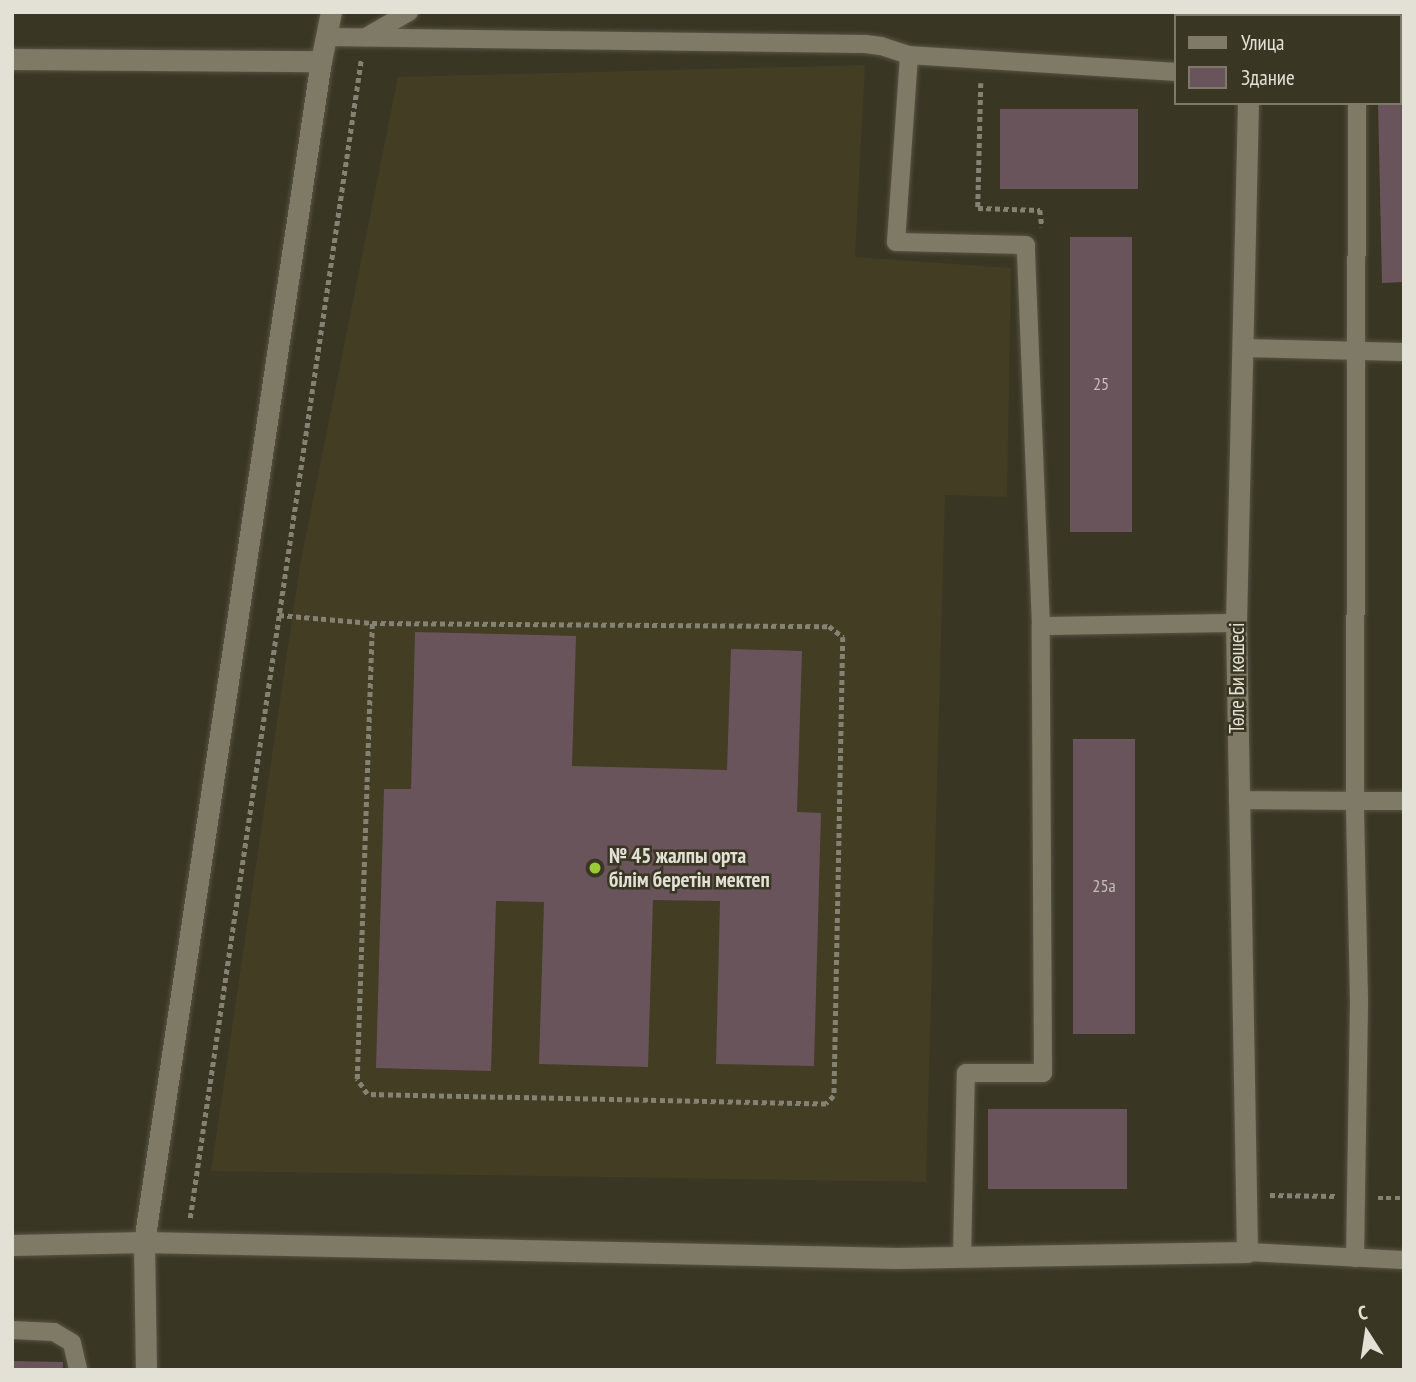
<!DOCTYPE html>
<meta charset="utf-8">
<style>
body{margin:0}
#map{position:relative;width:1416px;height:1382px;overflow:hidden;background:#3a3624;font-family:"PT Sans Narrow",sans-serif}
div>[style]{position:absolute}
.built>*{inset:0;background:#423d23}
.building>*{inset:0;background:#6a545b;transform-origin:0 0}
.path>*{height:4.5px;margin-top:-2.25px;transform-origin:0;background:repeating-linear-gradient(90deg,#858273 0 5px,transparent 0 8.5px)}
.roads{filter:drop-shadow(0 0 2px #575445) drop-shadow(0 0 2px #575445)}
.lane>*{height:18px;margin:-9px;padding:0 9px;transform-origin:9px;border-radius:9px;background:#7e7a66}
.street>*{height:21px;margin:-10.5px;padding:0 10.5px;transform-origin:10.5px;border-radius:10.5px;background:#7e7a66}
.dots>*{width:19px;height:19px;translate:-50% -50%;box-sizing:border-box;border:4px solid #3a3624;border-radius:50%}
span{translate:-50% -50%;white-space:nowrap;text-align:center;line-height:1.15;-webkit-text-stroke:5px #3a3624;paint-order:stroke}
.number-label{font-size:18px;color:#c5beb7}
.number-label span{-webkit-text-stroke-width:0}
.street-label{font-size:21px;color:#e3e1d6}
.poi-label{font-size:21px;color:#e3e1d6;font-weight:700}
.left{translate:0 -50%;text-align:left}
.frame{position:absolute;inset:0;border:14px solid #e3e1d6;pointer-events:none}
.legend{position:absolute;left:1174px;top:14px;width:228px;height:91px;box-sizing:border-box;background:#3a3624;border:2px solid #7e7a6b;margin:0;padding:9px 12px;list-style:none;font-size:21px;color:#e3e1d6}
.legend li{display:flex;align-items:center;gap:14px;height:35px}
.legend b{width:35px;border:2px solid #7e7a6b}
.north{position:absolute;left:1332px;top:1298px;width:70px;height:70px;-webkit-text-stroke:5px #3a3624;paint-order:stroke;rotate:348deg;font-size:19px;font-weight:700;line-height:28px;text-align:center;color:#e3e1d6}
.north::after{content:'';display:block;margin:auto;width:24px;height:32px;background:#e3e1d6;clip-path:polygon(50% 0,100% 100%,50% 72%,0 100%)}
</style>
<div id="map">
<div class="built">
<div style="clip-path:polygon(865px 65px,855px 257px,1011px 268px,1007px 497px,945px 495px,926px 1182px,211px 1171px,300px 565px,398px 77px)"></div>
</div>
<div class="building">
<div style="clip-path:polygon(1376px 12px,1404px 12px,1404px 282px,1382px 283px,1378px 103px,1400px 103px,1400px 16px,1376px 16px)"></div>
<div style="left:1000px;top:109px;width:138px;height:80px"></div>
<div style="left:1070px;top:237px;width:62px;height:295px"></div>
<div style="clip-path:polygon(415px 632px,576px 636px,572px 766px,727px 770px,731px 649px,802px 651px,797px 812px,821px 813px,814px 1066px,716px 1064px,720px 901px,653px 900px,648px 1067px,539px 1064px,544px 902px,496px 901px,491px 1071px,376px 1068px,384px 789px,411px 789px)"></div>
<div style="left:1073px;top:739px;width:62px;height:295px"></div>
<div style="left:988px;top:1109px;width:139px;height:80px"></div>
<div style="left:12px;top:1361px;width:51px;height:9px;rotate:1deg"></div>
</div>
<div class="path">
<div style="left:981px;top:83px;width:125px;rotate:91.4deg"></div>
<div style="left:978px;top:208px;width:62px;rotate:1.8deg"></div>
<div style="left:1040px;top:210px;width:17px;rotate:83deg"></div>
<div style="left:279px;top:615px;width:93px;rotate:4.9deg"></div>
<div style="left:372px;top:623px;width:457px;rotate:0.4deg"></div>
<div style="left:829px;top:626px;width:18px;rotate:38deg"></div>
<div style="left:843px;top:637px;width:459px;rotate:91.1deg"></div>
<div style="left:834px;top:1096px;width:11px;rotate:135deg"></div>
<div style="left:826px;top:1104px;width:459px;rotate:-178.8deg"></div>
<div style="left:367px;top:1094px;width:18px;rotate:-124deg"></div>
<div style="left:357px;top:1079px;width:456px;rotate:-88.1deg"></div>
<div style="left:1270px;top:1195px;width:65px;rotate:0.9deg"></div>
<div style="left:1378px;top:1198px;width:26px"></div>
<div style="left:190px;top:1218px;width:1171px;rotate:-81.6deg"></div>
</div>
<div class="roads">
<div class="lane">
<div style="left:1357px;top:16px;width:4px;rotate:-90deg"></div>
<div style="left:326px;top:37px;width:539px;rotate:0.74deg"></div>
<div style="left:865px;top:44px;width:16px;rotate:7deg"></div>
<div style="left:881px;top:46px;width:29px;rotate:18deg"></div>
<div style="left:366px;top:37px;width:50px;rotate:-30.2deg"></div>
<div style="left:1244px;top:348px;width:160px;rotate:1.4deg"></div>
<div style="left:1041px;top:626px;width:195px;rotate:-0.9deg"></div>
<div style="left:1238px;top:800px;width:117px;rotate:0.5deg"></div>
<div style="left:1355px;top:801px;width:698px;rotate:-89.84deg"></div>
<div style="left:1247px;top:1252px;width:157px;rotate:2.9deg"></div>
<div style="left:962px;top:1257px;width:184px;rotate:-88.8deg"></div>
<div style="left:966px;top:1073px;width:77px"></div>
<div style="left:1043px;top:1073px;width:447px;rotate:-90.3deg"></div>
<div style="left:1041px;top:626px;width:381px;rotate:-92.3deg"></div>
<div style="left:1026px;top:245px;width:130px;rotate:-178.7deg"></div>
<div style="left:896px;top:242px;width:187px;rotate:-86deg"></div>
<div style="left:909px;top:55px;width:268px;rotate:3.6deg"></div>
<div style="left:1355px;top:1258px;width:258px;rotate:-89.1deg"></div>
<div style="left:1359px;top:1000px;width:199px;rotate:-91.2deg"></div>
<div style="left:1355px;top:801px;width:49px"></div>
<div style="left:12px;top:1330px;width:42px;rotate:2.7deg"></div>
<div style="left:54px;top:1332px;width:21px;rotate:31deg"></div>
<div style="left:72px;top:1343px;width:28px;rotate:77deg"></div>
</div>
<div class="street">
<div style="left:1250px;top:16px;width:4px;rotate:-90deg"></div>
<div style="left:12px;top:59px;width:309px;rotate:0.4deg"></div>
<div style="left:12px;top:1245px;width:132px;rotate:-1.3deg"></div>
<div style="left:144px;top:1242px;width:753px;rotate:1.22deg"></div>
<div style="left:897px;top:1258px;width:350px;rotate:-1deg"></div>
<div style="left:1247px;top:1252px;width:629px;rotate:-91deg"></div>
<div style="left:1236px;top:623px;width:520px;rotate:-88.68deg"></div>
<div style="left:146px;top:1370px;width:128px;rotate:-90.9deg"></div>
<div style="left:144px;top:1242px;width:1194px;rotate:-81.48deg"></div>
<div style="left:321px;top:61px;width:50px;rotate:-78.5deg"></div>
</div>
</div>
<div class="dots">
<div style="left:595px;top:868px;background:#9bcb33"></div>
</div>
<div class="number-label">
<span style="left:1101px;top:384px">25</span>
<span style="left:1104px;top:886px">25а</span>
</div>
<div class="street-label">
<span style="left:1237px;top:678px;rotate:-90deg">Төле Би көшесі</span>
</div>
<div class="poi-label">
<span class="left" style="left:609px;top:868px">№ 45 жалпы орта<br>білім беретін мектеп</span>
</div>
<div class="frame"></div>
<ul class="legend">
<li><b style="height:9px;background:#7e7a66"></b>Улица</li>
<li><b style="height:19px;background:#6a545b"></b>Здание</li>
</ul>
<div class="north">С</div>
</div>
